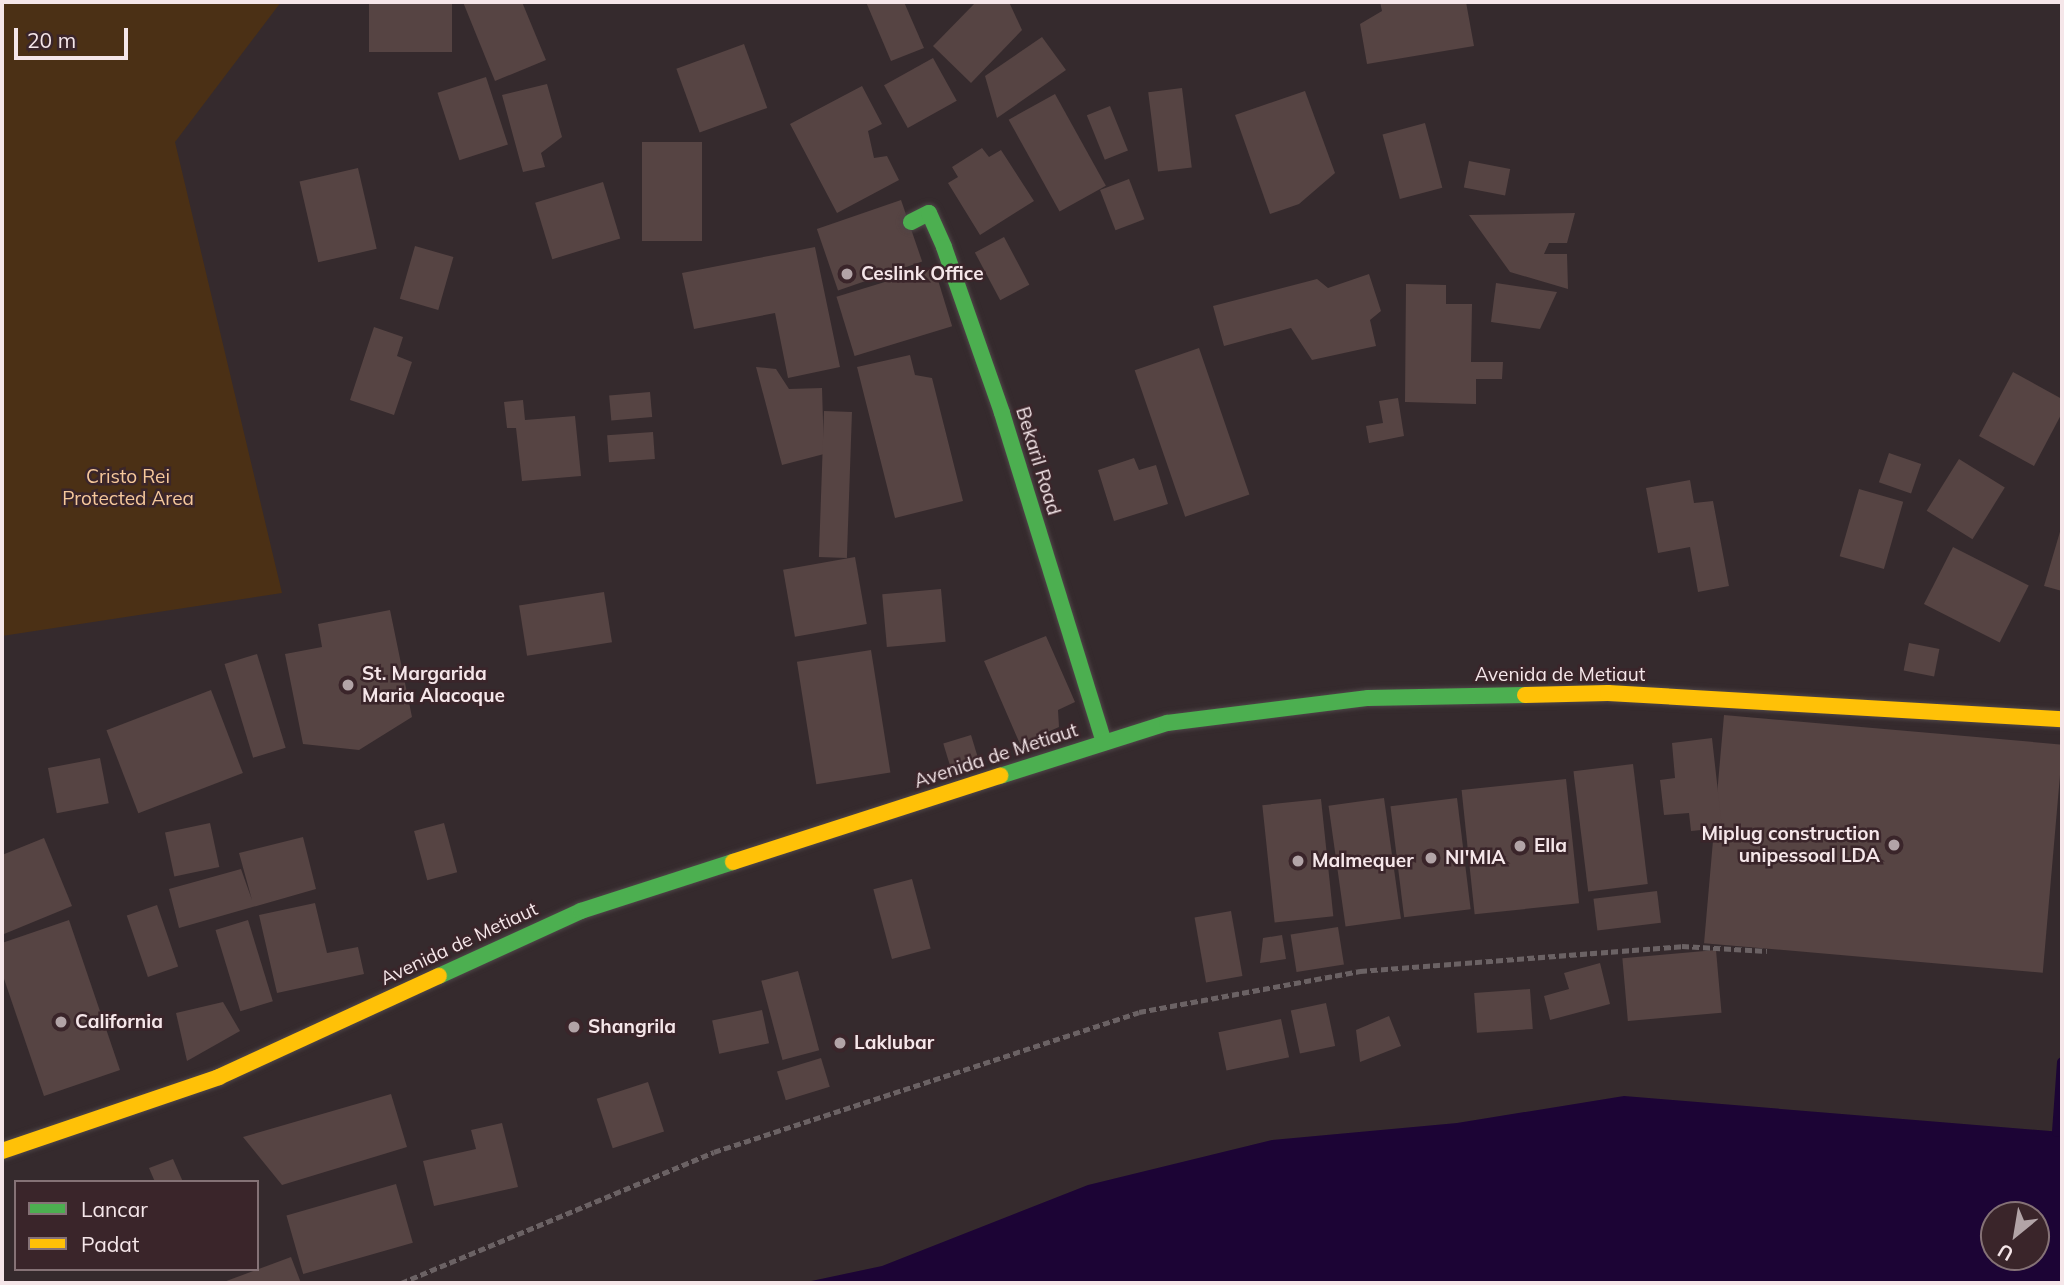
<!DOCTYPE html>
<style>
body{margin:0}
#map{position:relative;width:2064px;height:1285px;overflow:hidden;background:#352a2d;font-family:Mulish,sans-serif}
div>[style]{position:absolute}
.green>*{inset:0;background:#4b3015}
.water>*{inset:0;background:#1c0435}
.stream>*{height:10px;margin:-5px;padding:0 5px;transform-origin:5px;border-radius:5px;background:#1c0435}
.building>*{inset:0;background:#564443;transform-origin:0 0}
.path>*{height:4.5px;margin-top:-2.25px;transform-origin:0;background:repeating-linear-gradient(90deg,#6b6264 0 7px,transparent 0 10.5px)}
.roads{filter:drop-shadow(0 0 2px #4f4648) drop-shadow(0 0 2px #4f4648)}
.fast>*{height:16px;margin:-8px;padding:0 8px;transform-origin:8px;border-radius:8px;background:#4caf50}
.slow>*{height:16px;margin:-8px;padding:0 8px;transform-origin:8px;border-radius:8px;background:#ffc107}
.dots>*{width:19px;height:19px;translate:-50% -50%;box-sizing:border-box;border:4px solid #3a252a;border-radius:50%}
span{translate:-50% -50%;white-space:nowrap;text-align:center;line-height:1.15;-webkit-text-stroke:5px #3a252a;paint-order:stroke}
.poi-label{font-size:19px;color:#f5e6e9;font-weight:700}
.left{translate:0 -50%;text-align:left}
.right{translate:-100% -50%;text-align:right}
.street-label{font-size:19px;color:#f5e6e9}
.park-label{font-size:19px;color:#f6c89b}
.frame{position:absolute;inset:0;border:4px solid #f5e6e9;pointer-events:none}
.legend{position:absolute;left:14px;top:1180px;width:245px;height:91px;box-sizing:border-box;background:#3a252a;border:2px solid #857276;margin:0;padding:9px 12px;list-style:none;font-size:21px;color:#f5e6e9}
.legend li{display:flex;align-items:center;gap:14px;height:35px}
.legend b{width:35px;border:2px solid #857276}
.north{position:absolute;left:1980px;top:1201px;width:70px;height:70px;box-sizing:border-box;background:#3a252a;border:2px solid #857276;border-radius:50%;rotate:210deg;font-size:19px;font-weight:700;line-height:28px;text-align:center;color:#f5e6e9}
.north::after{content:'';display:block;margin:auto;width:24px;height:32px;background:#b2a4a7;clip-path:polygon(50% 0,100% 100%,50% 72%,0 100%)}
.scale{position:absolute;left:14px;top:28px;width:114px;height:32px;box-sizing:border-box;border:4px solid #f5e6e9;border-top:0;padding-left:9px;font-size:21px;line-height:24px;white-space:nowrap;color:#f5e6e9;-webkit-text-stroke:5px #3a252a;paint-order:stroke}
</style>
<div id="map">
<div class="green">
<div style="clip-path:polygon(2px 2px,281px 2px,175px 142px,282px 593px,2px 636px)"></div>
</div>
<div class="water">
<div style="clip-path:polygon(evenodd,1624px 1096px,2062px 1132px,2062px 1283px,802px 1283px,882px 1266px,1088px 1185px,1272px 1140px,1457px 1123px,1624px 1096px,1994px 1215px,2036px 1215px,2036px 1257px,1994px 1257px,1994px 1215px)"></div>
</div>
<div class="stream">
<div style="left:2057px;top:1132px;width:70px;rotate:-85.9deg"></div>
</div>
<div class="building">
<div style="left:369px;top:2px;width:83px;height:50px"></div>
<div style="clip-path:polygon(463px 2px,522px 2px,546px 60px,495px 81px)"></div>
<div style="clip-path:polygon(866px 2px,904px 2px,924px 48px,891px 61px)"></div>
<div style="clip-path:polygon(976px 2px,1009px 2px,1022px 30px,971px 83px,933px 46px)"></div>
<div style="clip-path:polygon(1380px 2px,1466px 2px,1474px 46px,1367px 64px,1360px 24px,1382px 11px)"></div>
<div style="clip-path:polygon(1042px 37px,1066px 70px,997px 118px,985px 76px)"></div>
<div style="left:744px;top:44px;width:68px;height:72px;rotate:70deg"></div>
<div style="left:933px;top:58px;width:49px;height:56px;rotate:61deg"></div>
<div style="left:486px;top:77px;width:71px;height:51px;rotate:72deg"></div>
<div style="clip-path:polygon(547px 84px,562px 137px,541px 153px,545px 167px,523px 172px,502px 95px)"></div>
<div style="clip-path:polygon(862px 86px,882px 124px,868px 131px,874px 158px,887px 156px,899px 180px,837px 213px,790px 124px)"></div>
<div style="left:1182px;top:88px;width:80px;height:34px;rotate:83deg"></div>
<div style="clip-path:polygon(1305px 91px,1335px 173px,1299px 204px,1270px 214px,1235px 115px)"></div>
<div style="left:1055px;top:94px;width:105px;height:53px;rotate:61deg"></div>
<div style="left:1110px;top:106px;width:48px;height:25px;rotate:68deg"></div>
<div style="left:1425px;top:123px;width:67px;height:44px;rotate:75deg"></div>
<div style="left:642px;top:142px;width:60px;height:99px"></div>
<div style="clip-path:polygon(982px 148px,989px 157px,1001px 150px,1034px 201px,980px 235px,948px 183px,958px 177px,952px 167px)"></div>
<div style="left:1469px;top:161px;width:42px;height:27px;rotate:11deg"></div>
<div style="left:358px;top:168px;width:83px;height:60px;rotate:77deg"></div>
<div style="left:1129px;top:179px;width:43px;height:31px;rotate:69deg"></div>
<div style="left:603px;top:182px;width:59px;height:71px;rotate:73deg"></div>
<div style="left:901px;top:200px;width:65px;height:89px;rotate:71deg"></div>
<div style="clip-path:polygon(1575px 213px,1567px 243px,1549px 243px,1544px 254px,1567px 254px,1568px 289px,1510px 272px,1469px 215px)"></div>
<div style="left:1004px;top:237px;width:54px;height:33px;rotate:62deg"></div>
<div style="left:415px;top:246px;width:40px;height:55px;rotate:16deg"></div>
<div style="clip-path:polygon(815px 247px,840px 367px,788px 378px,775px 313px,694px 329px,682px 273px)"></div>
<div style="left:934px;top:267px;width:62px;height:102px;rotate:73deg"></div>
<div style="clip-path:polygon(1369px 274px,1381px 311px,1370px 320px,1376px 346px,1312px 360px,1291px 328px,1224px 346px,1213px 306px,1317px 279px,1328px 288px)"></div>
<div style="clip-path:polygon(1496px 283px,1557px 292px,1540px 329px,1491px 322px)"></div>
<div style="clip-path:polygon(1406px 284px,1446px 285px,1446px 304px,1472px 304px,1471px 362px,1503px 362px,1502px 379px,1476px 379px,1476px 404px,1405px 402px)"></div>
<div style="clip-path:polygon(374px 327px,403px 337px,397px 356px,412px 362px,394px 415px,350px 400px)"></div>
<div style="left:1199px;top:348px;width:155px;height:68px;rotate:71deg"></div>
<div style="clip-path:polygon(910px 355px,915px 375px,932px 378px,963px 501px,895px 518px,857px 367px)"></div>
<div style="clip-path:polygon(756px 367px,776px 369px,789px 389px,822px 388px,824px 454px,782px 465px)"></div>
<div style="clip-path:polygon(2013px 372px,2062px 399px,2062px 413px,2034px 466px,1979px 436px)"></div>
<div style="left:650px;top:392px;width:25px;height:41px;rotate:85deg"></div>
<div style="clip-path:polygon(1398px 398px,1404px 436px,1369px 443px,1366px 426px,1383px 423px,1379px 401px)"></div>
<div style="clip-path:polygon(523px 400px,525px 420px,575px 416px,581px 476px,522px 481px,516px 428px,507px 428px,504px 402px)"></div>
<div style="left:824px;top:411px;width:28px;height:146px;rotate:2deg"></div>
<div style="left:653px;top:432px;width:27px;height:46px;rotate:86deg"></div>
<div style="left:1889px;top:453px;width:34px;height:31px;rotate:19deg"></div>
<div style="clip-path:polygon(1134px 458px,1139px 470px,1156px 465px,1168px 504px,1114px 521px,1098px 470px)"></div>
<div style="left:1959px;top:459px;width:54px;height:61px;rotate:32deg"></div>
<div style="clip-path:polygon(1690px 480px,1694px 503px,1713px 501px,1729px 586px,1698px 592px,1690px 547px,1658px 553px,1646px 488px)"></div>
<div style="left:1859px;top:489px;width:46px;height:70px;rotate:16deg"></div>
<div style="clip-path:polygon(2062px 525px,2062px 591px,2044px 586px)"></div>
<div style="left:1953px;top:547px;width:85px;height:64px;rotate:27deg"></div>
<div style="left:855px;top:557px;width:68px;height:73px;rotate:80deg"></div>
<div style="left:941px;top:589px;width:53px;height:59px;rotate:85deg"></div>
<div style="left:604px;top:592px;width:51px;height:86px;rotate:81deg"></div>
<div style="clip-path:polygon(390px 610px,412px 717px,359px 750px,303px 744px,285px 654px,322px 647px,318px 624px)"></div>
<div style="clip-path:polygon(1046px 636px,1075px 702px,1058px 710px,1059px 727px,1020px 744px,984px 661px)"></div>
<div style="left:1909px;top:643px;width:31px;height:28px;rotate:11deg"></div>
<div style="left:871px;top:650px;width:124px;height:75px;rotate:81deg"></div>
<div style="left:257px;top:654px;width:98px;height:34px;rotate:73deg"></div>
<div style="left:211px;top:690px;width:89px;height:112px;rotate:69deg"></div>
<div style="left:1724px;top:715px;width:340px;height:229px;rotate:5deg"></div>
<div style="left:971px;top:735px;width:24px;height:29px;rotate:73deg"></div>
<div style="clip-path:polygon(1712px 738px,1722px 828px,1691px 831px,1689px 813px,1664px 815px,1660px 780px,1675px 778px,1672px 743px)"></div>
<div style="left:100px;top:758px;width:46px;height:53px;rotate:79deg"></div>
<div style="left:1633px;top:764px;width:121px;height:60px;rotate:83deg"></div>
<div style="left:1566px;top:779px;width:125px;height:105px;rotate:84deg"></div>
<div style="left:1384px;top:798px;width:122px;height:56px;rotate:82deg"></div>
<div style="left:1457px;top:798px;width:112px;height:67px;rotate:83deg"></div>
<div style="left:1321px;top:799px;width:118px;height:59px;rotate:84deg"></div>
<div style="left:210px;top:823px;width:45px;height:46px;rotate:78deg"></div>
<div style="left:444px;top:823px;width:51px;height:31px;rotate:75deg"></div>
<div style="clip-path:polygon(303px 837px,316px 889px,179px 928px,169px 889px,241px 869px,252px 900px,239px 853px)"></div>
<div style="clip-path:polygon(44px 838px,72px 906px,4px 934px,2px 855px)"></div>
<div style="left:912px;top:879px;width:72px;height:40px;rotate:75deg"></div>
<div style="left:1657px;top:891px;width:32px;height:64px;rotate:83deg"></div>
<div style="clip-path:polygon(315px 903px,327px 953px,358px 947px,364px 974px,277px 993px,259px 915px)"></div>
<div style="left:157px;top:905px;width:65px;height:32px;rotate:71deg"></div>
<div style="left:1231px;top:911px;width:66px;height:37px;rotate:80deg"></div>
<div style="clip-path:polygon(69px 920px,120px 1070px,44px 1096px,2px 973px,2px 943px)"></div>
<div style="left:248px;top:920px;width:85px;height:34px;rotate:73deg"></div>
<div style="left:1338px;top:927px;width:38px;height:48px;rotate:81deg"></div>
<div style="clip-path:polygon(1282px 935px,1286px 959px,1260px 963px,1263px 938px)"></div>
<div style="left:1716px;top:950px;width:63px;height:94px;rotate:85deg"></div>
<div style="clip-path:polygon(1600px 963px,1610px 1004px,1550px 1020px,1544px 996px,1569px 989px,1564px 973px)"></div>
<div style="left:798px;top:971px;width:82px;height:38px;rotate:75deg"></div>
<div style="left:1530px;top:989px;width:40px;height:56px;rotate:86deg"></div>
<div style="clip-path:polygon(223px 1002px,240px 1031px,187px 1061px,176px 1013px)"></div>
<div style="left:1326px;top:1003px;width:44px;height:36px;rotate:78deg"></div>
<div style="left:762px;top:1010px;width:34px;height:51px;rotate:78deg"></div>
<div style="clip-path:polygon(1389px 1016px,1401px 1046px,1360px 1062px,1356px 1030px)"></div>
<div style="left:1281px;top:1019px;width:39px;height:64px;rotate:78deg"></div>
<div style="left:821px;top:1058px;width:30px;height:46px;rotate:73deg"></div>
<div style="left:648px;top:1082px;width:52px;height:54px;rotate:72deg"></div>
<div style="clip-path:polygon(391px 1094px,407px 1147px,282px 1185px,243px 1137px)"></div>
<div style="clip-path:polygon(502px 1123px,518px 1187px,434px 1206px,423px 1161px,476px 1149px,471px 1130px)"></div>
<div style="clip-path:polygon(173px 1159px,183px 1182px,155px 1182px,149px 1168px)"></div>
<div style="left:396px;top:1184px;width:61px;height:114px;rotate:74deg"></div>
<div style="clip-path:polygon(291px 1257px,301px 1283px,221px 1283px)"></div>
</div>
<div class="path">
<div style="left:401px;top:1283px;width:339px;rotate:-22.7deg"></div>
<div style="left:714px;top:1152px;width:447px;rotate:-18.2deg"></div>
<div style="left:1139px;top:1012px;width:225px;rotate:-10.5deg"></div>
<div style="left:1360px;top:971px;width:323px;rotate:-4.4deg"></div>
<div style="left:1682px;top:946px;width:85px;rotate:3.4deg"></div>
</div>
<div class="roads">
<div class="fast">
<div style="left:911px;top:222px;width:20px;rotate:-27deg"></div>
<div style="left:929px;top:213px;width:37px;rotate:66deg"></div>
<div style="left:944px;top:247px;width:176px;rotate:70.7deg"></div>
<div style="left:1002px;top:413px;width:345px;rotate:72.8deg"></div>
<div style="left:1000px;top:776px;width:175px;rotate:-17.6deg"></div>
<div style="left:1167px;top:723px;width:203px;rotate:-7.1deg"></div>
<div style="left:1368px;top:698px;width:157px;rotate:-1.1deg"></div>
<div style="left:439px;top:976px;width:156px;rotate:-24.6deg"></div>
<div style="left:581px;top:911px;width:160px;rotate:-17.9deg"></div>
</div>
<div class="slow">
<div style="left:1525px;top:695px;width:83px;rotate:-1.4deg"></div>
<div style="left:1608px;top:693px;width:455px;rotate:3.3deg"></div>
<div style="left:733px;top:862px;width:281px;rotate:-17.9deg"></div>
<div style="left:2px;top:1151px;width:229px;rotate:-18.8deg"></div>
<div style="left:219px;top:1077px;width:242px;rotate:-24.7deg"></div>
</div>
</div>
<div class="dots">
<div style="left:847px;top:274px;background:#b2a4a7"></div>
<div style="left:348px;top:685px;background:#b2a4a7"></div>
<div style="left:1894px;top:845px;background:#b2a4a7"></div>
<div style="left:1520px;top:846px;background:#b2a4a7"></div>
<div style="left:1431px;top:858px;background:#b2a4a7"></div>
<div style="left:1298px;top:861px;background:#b2a4a7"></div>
<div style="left:61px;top:1022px;background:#b2a4a7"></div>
<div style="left:574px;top:1027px;background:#b2a4a7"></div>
<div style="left:840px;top:1043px;background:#b2a4a7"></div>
</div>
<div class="poi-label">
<span class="left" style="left:861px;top:274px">Ceslink Office</span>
<span class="left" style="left:362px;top:685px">St. Margarida<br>Maria Alacoque</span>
<span class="right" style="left:1880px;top:845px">Miplug construction<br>unipessoal LDA</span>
<span class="left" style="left:1534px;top:846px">Ella</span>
<span class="left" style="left:1445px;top:858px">NI'MIA</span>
<span class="left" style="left:1312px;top:861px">Malmequer</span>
<span class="left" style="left:75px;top:1022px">California</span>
<span class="left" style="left:588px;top:1027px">Shangrila</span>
<span class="left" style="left:854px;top:1043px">Laklubar</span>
</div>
<div class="street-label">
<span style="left:1038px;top:461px;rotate:73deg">Bekaril Road</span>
<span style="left:1560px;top:675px">Avenida de Metiaut</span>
<span style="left:996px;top:756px;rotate:-18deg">Avenida de Metiaut</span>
<span style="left:459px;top:944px;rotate:-25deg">Avenida de Metiaut</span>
</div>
<div class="park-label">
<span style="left:128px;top:488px">Cristo Rei<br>Protected Area</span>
</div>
<div class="frame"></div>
<ul class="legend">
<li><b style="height:9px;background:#4caf50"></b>Lancar</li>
<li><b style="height:9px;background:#ffc107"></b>Padat</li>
</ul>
<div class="north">U</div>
<div class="scale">20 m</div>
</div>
